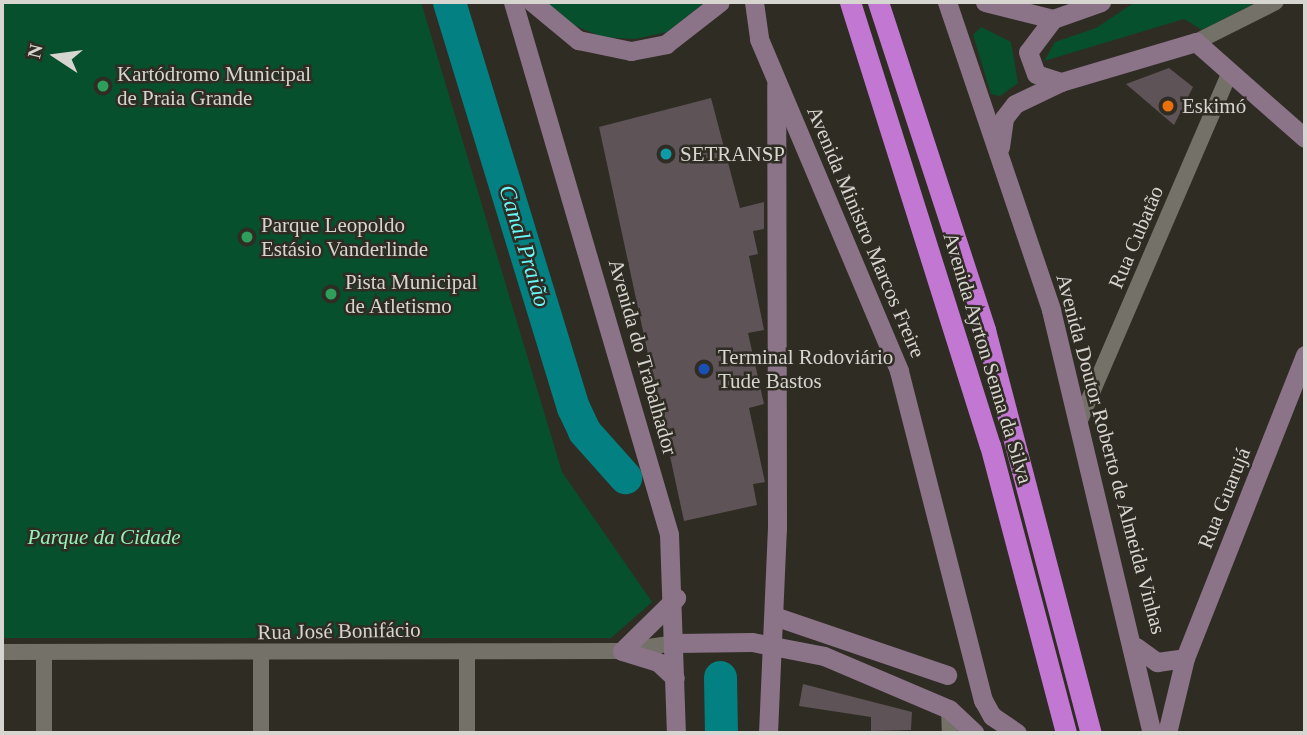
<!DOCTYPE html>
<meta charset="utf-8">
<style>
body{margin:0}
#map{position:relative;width:1307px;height:735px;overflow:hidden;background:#2f2c24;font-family:"Times New Roman",serif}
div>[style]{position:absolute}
.green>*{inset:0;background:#07502d}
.river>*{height:33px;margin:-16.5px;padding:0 16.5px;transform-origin:16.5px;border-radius:16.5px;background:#038081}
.building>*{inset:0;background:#5e5357}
.minor>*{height:16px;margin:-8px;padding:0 8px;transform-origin:8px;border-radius:8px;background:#747168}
.secondary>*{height:19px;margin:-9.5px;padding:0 9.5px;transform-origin:9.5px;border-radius:9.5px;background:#8b7388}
.motorway>*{height:21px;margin:-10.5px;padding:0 10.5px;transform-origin:10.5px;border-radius:10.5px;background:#c277d3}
.dots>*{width:19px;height:19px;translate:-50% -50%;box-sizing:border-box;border:4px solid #2f2c24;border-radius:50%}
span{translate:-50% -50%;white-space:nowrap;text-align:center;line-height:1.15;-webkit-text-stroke:5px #2f2c24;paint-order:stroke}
.poi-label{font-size:21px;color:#d7d5d0}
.left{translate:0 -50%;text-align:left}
.street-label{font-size:21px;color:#d7d5d0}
.park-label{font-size:21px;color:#93f2b7;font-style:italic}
.water-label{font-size:23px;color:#6af8f9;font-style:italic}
.frame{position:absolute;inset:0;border:4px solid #d7d5d0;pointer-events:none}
.north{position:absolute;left:21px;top:21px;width:70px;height:70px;-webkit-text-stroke:5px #2f2c24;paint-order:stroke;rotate:283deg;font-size:19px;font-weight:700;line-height:28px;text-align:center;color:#d7d5d0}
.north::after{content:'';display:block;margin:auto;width:24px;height:32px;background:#d7d5d0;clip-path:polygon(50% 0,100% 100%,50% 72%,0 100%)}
</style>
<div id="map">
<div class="green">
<div style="clip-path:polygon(2px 2px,421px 2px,562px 472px,652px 602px,611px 638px,2px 638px)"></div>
<div style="clip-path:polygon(545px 2px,705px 2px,667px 32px,635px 39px,602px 37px,571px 24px)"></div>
<div style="clip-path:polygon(1135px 2px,1257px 2px,1202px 30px,1184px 19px,1044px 61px,1055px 42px,1096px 28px)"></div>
<div style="clip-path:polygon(981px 27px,1011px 42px,1018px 83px,1000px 96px,991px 94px,973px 35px)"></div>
</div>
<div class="river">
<div style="left:449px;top:2px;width:424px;rotate:73deg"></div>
<div style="left:573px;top:407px;width:26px;rotate:65deg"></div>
<div style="left:584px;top:431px;width:62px;rotate:48.3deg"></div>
<div style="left:720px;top:677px;width:56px;rotate:89deg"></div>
</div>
<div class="building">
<div style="clip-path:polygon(1169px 68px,1193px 87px,1174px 125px,1126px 84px)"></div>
<div style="clip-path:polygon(711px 98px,740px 208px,764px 202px,764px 229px,753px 231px,758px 254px,749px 256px,764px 330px,748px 333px,764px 404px,749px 408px,765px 482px,753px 484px,757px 505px,684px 521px,599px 127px)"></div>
<div style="clip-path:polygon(803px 684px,912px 712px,911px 730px,871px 731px,871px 717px,799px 706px)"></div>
</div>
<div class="minor">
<div style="left:1196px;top:42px;width:89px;rotate:-26.6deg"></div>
<div style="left:1081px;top:418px;width:377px;rotate:-66.7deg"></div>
<div style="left:2px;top:652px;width:620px;rotate:-0.09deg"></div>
<div style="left:622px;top:651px;width:54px;rotate:-8.6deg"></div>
<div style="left:44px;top:653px;width:80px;rotate:90deg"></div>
<div style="left:949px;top:709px;width:24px;rotate:88deg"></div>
<div style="left:261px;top:733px;width:79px;rotate:-90deg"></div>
<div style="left:467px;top:733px;width:81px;rotate:-90deg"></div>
</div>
<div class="secondary">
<div style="left:513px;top:2px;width:554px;rotate:73.66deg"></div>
<div style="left:669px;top:534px;width:199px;rotate:88deg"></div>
<div style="left:532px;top:2px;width:60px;rotate:39.6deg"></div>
<div style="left:578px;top:40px;width:54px;rotate:11.7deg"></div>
<div style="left:631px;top:51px;width:36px;rotate:-11deg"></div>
<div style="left:666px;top:44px;width:68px;rotate:-37.9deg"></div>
<div style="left:754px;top:2px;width:37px;rotate:82deg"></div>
<div style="left:759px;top:39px;width:360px;rotate:67.1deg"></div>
<div style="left:899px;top:371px;width:340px;rotate:75.7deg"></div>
<div style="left:983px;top:700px;width:18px;rotate:61deg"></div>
<div style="left:992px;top:716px;width:30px;rotate:34deg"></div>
<div style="left:947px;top:2px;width:325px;rotate:71.3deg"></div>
<div style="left:1051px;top:310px;width:435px;rotate:76.6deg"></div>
<div style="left:985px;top:2px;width:70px;rotate:14deg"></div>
<div style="left:1053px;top:19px;width:51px;rotate:-19.5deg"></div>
<div style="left:1053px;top:19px;width:41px;rotate:127.1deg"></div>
<div style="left:1028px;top:52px;width:23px;rotate:70deg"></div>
<div style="left:1036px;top:74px;width:26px;rotate:18deg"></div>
<div style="left:1000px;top:147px;width:29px;rotate:-82deg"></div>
<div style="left:1004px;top:118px;width:18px;rotate:-52deg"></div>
<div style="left:1015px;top:104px;width:51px;rotate:-25.6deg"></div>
<div style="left:1061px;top:82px;width:141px;rotate:-16.5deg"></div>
<div style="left:1196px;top:42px;width:145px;rotate:41.4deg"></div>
<div style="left:774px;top:616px;width:183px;rotate:18.8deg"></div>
<div style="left:675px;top:643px;width:77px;rotate:-0.7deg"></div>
<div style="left:752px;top:642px;width:73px;rotate:11deg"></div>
<div style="left:824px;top:656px;width:136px;rotate:23deg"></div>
<div style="left:949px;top:709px;width:35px;rotate:43deg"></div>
<div style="left:1136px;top:647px;width:26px;rotate:36deg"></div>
<div style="left:1157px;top:662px;width:28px;rotate:-8deg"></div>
<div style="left:622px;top:651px;width:76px;rotate:-44.5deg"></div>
<div style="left:622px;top:651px;width:38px;rotate:17deg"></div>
<div style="left:658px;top:662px;width:23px;rotate:43deg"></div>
<div style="left:768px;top:733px;width:204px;rotate:-87.5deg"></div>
<div style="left:777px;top:529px;width:444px;rotate:-90.1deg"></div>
<div style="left:1167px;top:733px;width:77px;rotate:-76.5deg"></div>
<div style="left:1185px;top:658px;width:326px;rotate:-68.4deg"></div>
</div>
<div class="motorway">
<div style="left:850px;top:2px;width:465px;rotate:72.5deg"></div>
<div style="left:990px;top:445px;width:298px;rotate:75.2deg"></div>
<div style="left:878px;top:2px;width:345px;rotate:71.9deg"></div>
<div style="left:985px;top:330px;width:417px;rotate:75.3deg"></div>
</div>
<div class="dots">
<div style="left:103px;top:86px;background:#2e9e5b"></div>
<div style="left:1168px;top:106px;background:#e8710a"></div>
<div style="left:666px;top:154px;background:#0f9aa8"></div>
<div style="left:247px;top:237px;background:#2e9e5b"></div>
<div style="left:331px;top:294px;background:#2e9e5b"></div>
<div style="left:704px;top:369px;background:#1a4fb4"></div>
</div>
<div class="poi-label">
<span class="left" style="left:117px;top:86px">Kartódromo Municipal<br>de Praia Grande</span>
<span class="left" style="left:1182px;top:106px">Eskimó</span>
<span class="left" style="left:680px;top:154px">SETRANSP</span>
<span class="left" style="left:261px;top:237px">Parque Leopoldo<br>Estásio Vanderlinde</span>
<span class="left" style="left:345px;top:294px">Pista Municipal<br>de Atletismo</span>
<span class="left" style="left:718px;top:369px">Terminal Rodoviário<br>Tude Bastos</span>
</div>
<div class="street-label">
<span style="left:866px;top:232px;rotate:67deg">Avenida Ministro Marcos Freire</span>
<span style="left:1136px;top:237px;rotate:-67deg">Rua Cubatão</span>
<span style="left:643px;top:357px;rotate:74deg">Avenida do Trabalhador</span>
<span style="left:988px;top:358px;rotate:73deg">Avenida Ayrton Senna da Silva</span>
<span style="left:1111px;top:454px;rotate:75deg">Avenida Doutor Roberto de Almeida Vinhas</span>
<span style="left:1224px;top:498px;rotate:-68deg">Rua Guarujá</span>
<span style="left:339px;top:631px;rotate:-1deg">Rua José Bonifácio</span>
</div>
<div class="park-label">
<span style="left:104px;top:537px">Parque da Cidade</span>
</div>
<div class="water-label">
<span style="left:524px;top:246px;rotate:73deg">Canal Praião</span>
</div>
<div class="frame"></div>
<div class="north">N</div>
</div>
